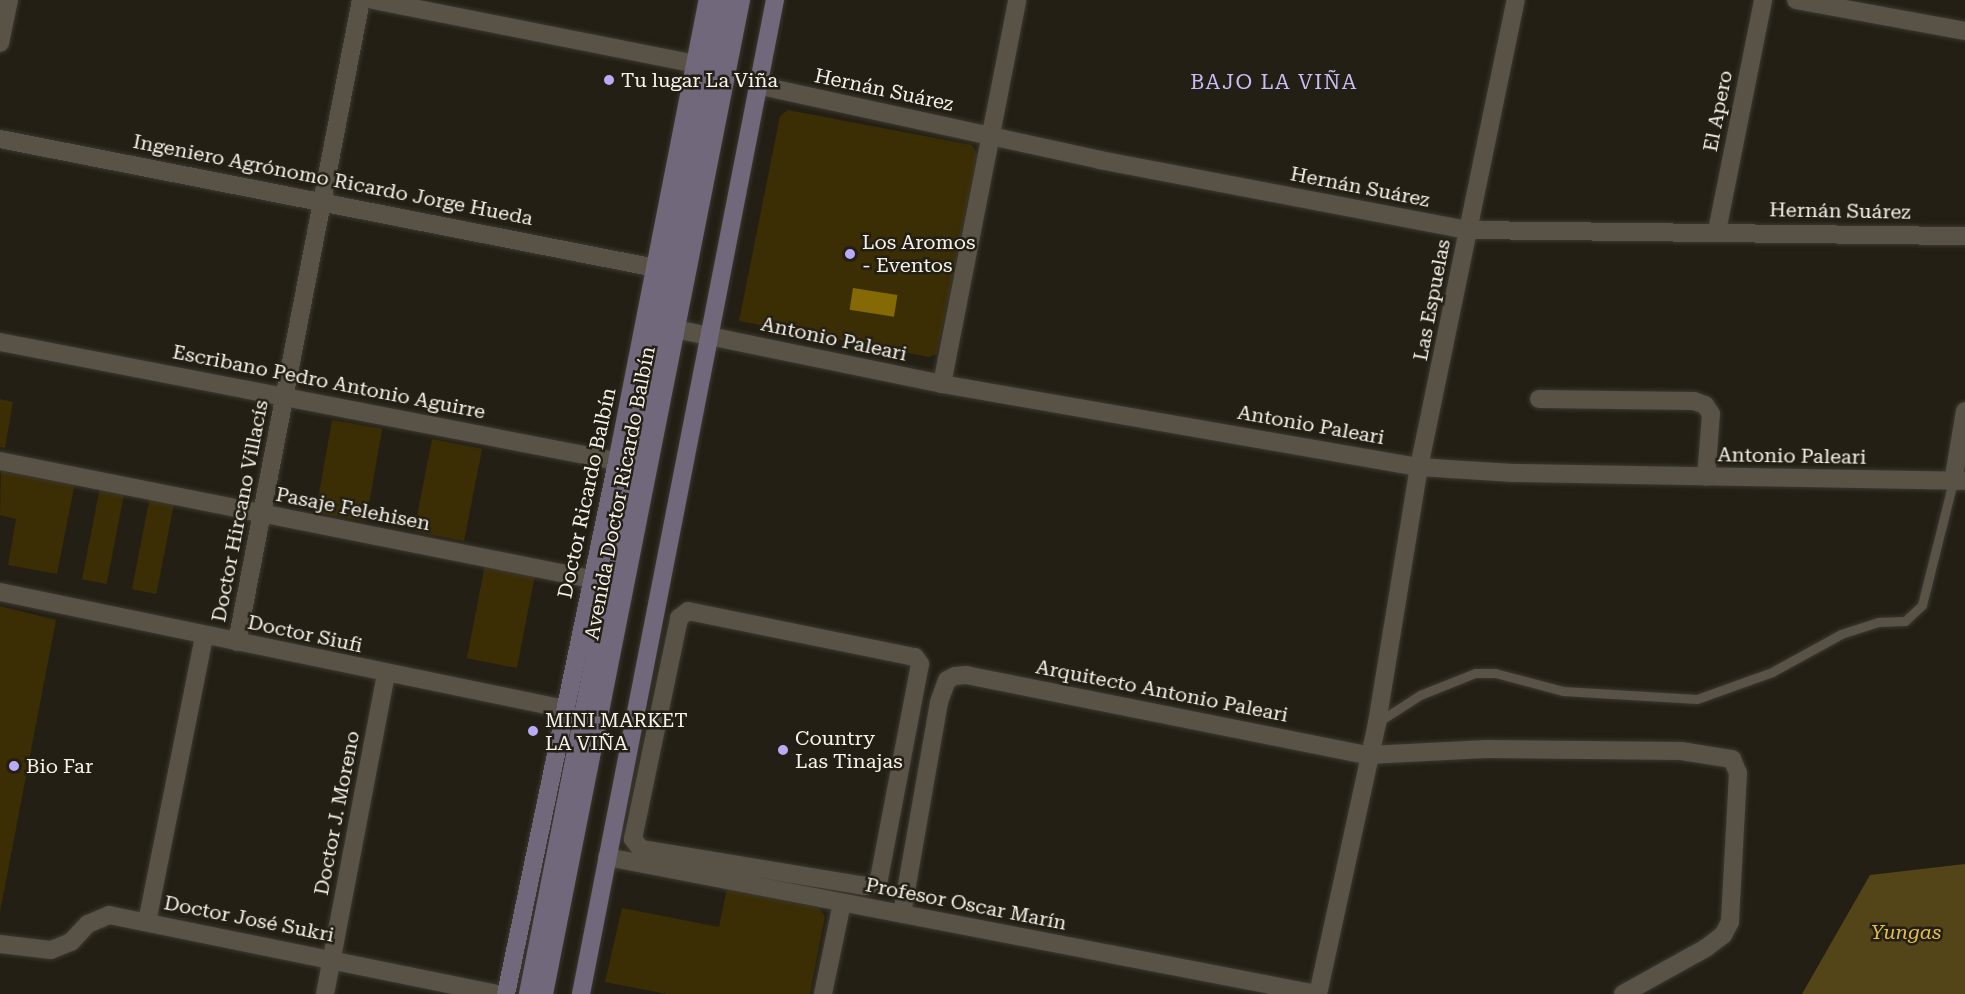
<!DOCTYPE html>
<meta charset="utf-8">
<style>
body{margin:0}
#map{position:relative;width:1965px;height:994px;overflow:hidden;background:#231f14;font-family:"Roboto Serif",serif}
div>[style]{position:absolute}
.green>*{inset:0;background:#3b2e04;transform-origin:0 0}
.forest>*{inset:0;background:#544519}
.water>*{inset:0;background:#846905;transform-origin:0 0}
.roads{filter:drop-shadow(0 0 2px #3b3831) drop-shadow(0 0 2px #3b3831)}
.lane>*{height:9px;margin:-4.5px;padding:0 4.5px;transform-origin:4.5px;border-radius:4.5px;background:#585346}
.street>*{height:18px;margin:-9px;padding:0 9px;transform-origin:9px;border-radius:9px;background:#585346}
.secondary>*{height:18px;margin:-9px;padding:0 9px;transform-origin:9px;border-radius:9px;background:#72687b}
.dots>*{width:16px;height:16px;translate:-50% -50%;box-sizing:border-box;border:3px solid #231f14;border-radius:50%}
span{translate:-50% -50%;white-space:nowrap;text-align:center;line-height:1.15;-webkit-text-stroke:5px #231f14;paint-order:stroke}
.poi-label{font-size:20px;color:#f5f2eb}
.left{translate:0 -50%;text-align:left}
.street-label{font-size:20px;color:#f5f2eb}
.park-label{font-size:20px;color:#e4be4c;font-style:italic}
.neighbourhood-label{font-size:21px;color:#c8bef7;letter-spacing:1.5px}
</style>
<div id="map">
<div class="green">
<div style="clip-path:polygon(788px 110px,972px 145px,978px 155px,937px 354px,929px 357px,739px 321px,780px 116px)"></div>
<div style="clip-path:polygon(0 399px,13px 402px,5px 448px,0 447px)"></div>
<div style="left:332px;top:420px;width:51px;height:94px;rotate:10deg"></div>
<div style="left:432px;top:439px;width:51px;height:94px;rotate:11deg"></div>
<div style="clip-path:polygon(1px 467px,75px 482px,57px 574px,8px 565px,16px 519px,0 515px)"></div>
<div style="left:100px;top:487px;width:25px;height:94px;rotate:11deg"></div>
<div style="left:150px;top:496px;width:25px;height:95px;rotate:11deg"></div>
<div style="left:485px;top:565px;width:51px;height:95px;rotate:11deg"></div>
<div style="clip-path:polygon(0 606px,56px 620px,0 912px)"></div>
<div style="clip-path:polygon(727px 888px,819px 908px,825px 916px,810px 994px,666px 994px,605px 982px,622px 908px,719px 927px)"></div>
</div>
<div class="forest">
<div style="clip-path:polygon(1965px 864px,1965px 994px,1802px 994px,1870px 875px)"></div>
</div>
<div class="water">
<div style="left:853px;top:288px;width:45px;height:22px;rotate:9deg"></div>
</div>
<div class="roads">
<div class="lane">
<div style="left:1378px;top:722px;width:50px;rotate:-32.7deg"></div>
<div style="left:1420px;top:695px;width:59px;rotate:-21.8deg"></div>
<div style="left:1475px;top:673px;width:20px"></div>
<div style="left:1495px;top:673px;width:70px;rotate:14.8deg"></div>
<div style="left:1563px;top:691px;width:134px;rotate:3.4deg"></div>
<div style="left:1697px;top:699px;width:80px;rotate:-19.8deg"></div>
<div style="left:1772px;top:672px;width:79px;rotate:-28.8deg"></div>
<div style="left:1841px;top:634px;width:39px;rotate:-18deg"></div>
<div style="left:1878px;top:622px;width:27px;rotate:-2deg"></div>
<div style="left:1905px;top:621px;width:23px;rotate:-43deg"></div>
<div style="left:1922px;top:605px;width:127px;rotate:-75.9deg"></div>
</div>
<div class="street">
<div style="left:373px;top:0;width:328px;rotate:11.2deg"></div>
<div style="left:1796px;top:0;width:172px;rotate:10.4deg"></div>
<div style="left:0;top:43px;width:44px;rotate:-78.2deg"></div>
<div style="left:757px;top:85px;width:351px;rotate:12.3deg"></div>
<div style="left:1100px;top:160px;width:375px;rotate:10.8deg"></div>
<div style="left:1468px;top:230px;width:497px;rotate:0.7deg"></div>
<div style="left:0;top:139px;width:669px;rotate:11.13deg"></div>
<div style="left:1717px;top:231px;width:236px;rotate:-78.7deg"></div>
<div style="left:660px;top:326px;width:288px;rotate:11.6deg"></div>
<div style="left:942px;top:384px;width:484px;rotate:9.9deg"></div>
<div style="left:1419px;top:467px;width:94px;rotate:3.7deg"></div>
<div style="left:1513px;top:473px;width:452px;rotate:1deg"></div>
<div style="left:0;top:342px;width:643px;rotate:10.94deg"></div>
<div style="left:942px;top:384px;width:391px;rotate:-78.9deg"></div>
<div style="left:1539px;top:399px;width:155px;rotate:0.7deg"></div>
<div style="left:1694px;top:401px;width:12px;rotate:20deg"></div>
<div style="left:1705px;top:405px;width:11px;rotate:56deg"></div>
<div style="left:1711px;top:414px;width:63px;rotate:94.5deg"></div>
<div style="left:0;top:461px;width:603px;rotate:11.29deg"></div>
<div style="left:1953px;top:482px;width:72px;rotate:-80.4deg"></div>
<div style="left:0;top:592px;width:577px;rotate:11.7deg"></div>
<div style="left:688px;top:611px;width:232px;rotate:11.5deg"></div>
<div style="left:915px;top:657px;width:9px;rotate:54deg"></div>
<div style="left:920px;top:664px;width:219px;rotate:100.8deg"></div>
<div style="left:879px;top:879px;width:6px;rotate:141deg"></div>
<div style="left:874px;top:883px;width:9px;rotate:162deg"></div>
<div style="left:865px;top:886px;width:227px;rotate:-170.6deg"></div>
<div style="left:641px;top:849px;width:13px;rotate:-129deg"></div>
<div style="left:633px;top:839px;width:226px;rotate:-78.2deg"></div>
<div style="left:679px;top:618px;width:11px;rotate:-38deg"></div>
<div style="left:237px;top:642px;width:654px;rotate:-79.07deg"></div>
<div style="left:607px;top:857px;width:723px;rotate:10.92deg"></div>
<div style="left:902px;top:914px;width:215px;rotate:-80.1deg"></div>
<div style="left:939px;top:702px;width:23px;rotate:-70deg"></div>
<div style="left:947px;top:680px;width:9px;rotate:-27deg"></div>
<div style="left:955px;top:676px;width:11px;rotate:-5deg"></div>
<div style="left:966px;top:675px;width:410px;rotate:11.3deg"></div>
<div style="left:1368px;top:755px;width:119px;rotate:-2.9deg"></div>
<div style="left:1487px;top:749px;width:194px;rotate:0.6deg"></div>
<div style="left:1681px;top:751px;width:52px;rotate:8.9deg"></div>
<div style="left:1732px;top:759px;width:15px;rotate:67deg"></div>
<div style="left:1738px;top:773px;width:149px;rotate:93.1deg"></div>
<div style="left:1730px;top:922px;width:15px;rotate:118deg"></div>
<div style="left:1723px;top:935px;width:21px;rotate:143deg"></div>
<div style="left:1706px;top:948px;width:95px;rotate:151deg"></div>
<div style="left:147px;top:922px;width:291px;rotate:-78.7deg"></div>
<div style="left:0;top:944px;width:51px;rotate:6.7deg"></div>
<div style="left:51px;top:950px;width:22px;rotate:-22deg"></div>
<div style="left:71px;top:942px;width:25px;rotate:-47deg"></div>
<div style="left:88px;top:924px;width:23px;rotate:-23deg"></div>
<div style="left:109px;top:915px;width:398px;rotate:11.5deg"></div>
<div style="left:325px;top:994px;width:325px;rotate:-79.2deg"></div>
<div style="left:823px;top:994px;width:93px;rotate:-78.2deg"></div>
<div style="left:1318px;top:994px;width:277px;rotate:-77.7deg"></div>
<div style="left:1377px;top:723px;width:259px;rotate:-80.7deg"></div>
<div style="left:1419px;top:467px;width:477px;rotate:-78.3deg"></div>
</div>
<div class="secondary">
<div style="left:506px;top:994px;width:543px;rotate:-78.21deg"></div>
<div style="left:617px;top:462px;width:471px;rotate:-78.9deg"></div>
<div style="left:528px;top:994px;width:1013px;rotate:-78.85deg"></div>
<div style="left:544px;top:994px;width:1013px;rotate:-78.79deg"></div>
<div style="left:581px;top:994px;width:1013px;rotate:-78.96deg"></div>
</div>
</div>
<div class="dots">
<div style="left:609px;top:80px;background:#b9abf7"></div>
<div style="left:850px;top:254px;background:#b9abf7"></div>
<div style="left:533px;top:731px;background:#b9abf7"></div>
<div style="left:783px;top:750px;background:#b9abf7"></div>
<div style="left:14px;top:766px;background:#b9abf7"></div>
</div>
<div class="poi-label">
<span class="left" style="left:621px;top:80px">Tu lugar La Viña</span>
<span class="left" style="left:862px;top:254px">Los Aromos<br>- Eventos</span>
<span class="left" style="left:545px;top:732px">MINI MARKET<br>LA VIÑA</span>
<span class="left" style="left:795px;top:750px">Country<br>Las Tinajas</span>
<span class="left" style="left:26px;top:766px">Bio Far</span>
</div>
<div class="street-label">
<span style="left:884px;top:90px;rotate:12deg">Hernán Suárez</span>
<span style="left:1718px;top:111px;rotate:-79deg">El Apero</span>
<span style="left:333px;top:180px;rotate:11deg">Ingeniero Agrónomo Ricardo Jorge Hueda</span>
<span style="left:1360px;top:187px;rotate:11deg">Hernán Suárez</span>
<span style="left:1840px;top:211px;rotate:1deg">Hernán Suárez</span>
<span style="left:1432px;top:300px;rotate:-79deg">Las Espuelas</span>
<span style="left:834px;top:339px;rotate:12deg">Antonio Paleari</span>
<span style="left:329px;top:382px;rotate:11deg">Escribano Pedro Antonio Aguirre</span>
<span style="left:1311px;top:425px;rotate:10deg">Antonio Paleari</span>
<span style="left:1792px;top:456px;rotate:1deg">Antonio Paleari</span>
<span style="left:587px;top:493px;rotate:-78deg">Doctor Ricardo Balbín</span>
<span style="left:620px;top:493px;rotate:-79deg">Avenida Doctor Ricardo Balbín</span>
<span style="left:353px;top:509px;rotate:11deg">Pasaje Felehisen</span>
<span style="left:240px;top:511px;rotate:-79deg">Doctor Hircano Villacís</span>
<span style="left:305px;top:634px;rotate:12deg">Doctor Siufi</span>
<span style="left:1162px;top:691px;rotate:11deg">Arquitecto Antonio Paleari</span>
<span style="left:337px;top:813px;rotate:-79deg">Doctor J. Moreno</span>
<span style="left:966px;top:904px;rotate:11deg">Profesor Oscar Marín</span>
<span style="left:249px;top:919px;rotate:11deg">Doctor José Sukri</span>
</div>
<div class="park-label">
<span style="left:1906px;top:932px">Yungas</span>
</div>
<div class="neighbourhood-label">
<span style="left:1274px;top:82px">BAJO LA VIÑA</span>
</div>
</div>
